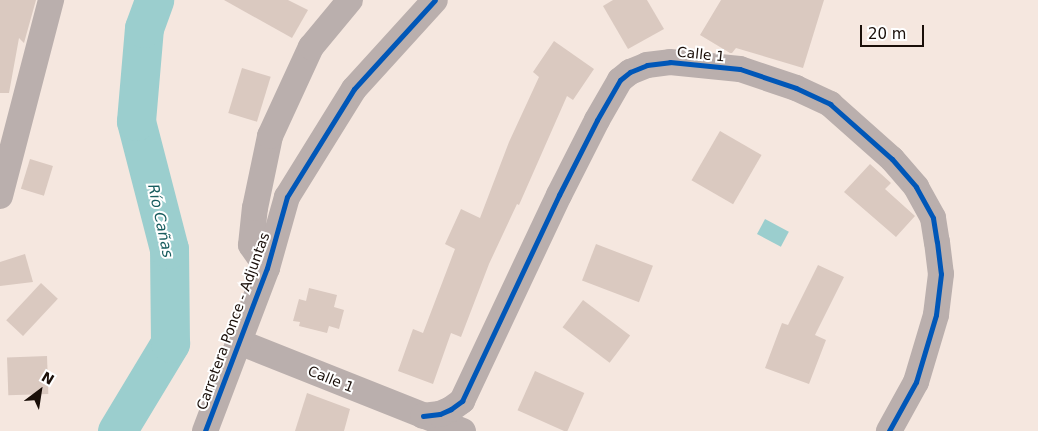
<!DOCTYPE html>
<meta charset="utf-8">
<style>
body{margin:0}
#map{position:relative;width:1038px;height:431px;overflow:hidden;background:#f5e7df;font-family:"DejaVu Sans",sans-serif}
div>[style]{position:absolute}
.water>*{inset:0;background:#9bcece;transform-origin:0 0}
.river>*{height:39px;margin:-19.5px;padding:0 19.5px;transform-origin:19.5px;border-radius:19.5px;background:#9bcece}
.building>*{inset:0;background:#dac9c0;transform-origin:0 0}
.minor>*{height:26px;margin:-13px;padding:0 13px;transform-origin:13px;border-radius:13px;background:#baafad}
.cycleway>*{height:5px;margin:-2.5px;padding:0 2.5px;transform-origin:2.5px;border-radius:2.5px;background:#0057b8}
span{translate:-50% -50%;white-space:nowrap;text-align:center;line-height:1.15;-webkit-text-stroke:4px #fff;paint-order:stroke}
.street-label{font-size:14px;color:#1a0f09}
.water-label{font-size:15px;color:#195d5f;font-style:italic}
.north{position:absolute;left:15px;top:366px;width:50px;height:50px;-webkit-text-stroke:4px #fff;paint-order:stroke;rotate:31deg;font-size:14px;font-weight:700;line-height:20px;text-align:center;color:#1a0f09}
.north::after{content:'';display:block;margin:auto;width:18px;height:22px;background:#1a0f09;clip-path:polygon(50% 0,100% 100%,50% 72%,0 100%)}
.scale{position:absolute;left:860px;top:25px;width:64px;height:22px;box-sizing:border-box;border:2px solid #1a0f09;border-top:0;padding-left:6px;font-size:15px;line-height:18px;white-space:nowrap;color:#1a0f09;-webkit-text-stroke:4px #fff;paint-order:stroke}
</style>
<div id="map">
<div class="water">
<div style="left:765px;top:219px;width:27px;height:17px;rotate:28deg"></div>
</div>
<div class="river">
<div style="left:117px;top:431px;width:103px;rotate:-58.9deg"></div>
<div style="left:170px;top:343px;width:94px;rotate:-90.6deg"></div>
<div style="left:169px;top:249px;width:132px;rotate:-104.5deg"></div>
<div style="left:136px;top:121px;width:93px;rotate:-85.1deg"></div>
<div style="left:144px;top:28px;width:30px;rotate:-70deg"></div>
</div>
<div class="building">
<div style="clip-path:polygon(0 0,36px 0,24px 43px,19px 38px,9px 93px,0 93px)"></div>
<div style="clip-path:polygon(224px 0,288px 0,308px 10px,292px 38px)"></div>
<div style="clip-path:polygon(613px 0,647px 0,664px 29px,628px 49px,603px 6px)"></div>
<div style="clip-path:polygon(721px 0,824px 0,803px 68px,736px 48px,732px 53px,730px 53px,700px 35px)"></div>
<div style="clip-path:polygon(554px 41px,594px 69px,573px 100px,567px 96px,519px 205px,517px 204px,489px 264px,461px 337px,451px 333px,433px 384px,398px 371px,413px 329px,423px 333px,455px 249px,445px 244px,461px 209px,480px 218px,509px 142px,539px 77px,533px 72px)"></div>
<div style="left:242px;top:68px;width:30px;height:47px;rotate:17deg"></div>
<div style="left:720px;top:131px;width:48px;height:57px;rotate:30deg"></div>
<div style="left:30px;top:159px;width:24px;height:31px;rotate:17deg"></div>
<div style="clip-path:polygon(870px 164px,891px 183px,885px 189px,915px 216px,896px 237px,844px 192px)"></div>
<div style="left:596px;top:244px;width:61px;height:39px;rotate:21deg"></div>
<div style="clip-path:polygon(25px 254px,33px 282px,0 286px,0 262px)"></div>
<div style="clip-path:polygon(818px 265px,844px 277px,815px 335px,826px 340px,809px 384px,765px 368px,782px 323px,788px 325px)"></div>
<div style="left:41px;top:283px;width:23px;height:51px;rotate:43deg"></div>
<div style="clip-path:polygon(309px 288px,337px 295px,334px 307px,344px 310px,339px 329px,329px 326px,327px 333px,299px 326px,300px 322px,293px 321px,299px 299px,306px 301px)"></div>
<div style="left:583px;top:300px;width:59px;height:34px;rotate:37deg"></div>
<div style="left:47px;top:356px;width:38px;height:40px;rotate:88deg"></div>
<div style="left:535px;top:371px;width:54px;height:43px;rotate:24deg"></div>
<div style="clip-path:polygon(307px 393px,350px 409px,344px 431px,295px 431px)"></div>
</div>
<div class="minor">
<div style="left:0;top:196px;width:203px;rotate:-75.4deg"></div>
<div style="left:267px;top:268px;width:28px;rotate:-125deg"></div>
<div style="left:251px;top:245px;width:37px;rotate:-84deg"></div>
<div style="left:255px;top:208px;width:74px;rotate:-78.2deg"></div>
<div style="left:270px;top:136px;width:98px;rotate:-65.3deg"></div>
<div style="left:311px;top:47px;width:61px;rotate:-50.3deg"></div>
<div style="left:239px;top:342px;width:241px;rotate:21.7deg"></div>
<div style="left:423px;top:416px;width:17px;rotate:-7deg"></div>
<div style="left:440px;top:414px;width:12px;rotate:-24deg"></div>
<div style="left:451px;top:409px;width:14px;rotate:-36deg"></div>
<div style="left:462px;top:401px;width:228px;rotate:-64.8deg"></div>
<div style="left:559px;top:195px;width:84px;rotate:-63.1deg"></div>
<div style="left:597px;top:120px;width:46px;rotate:-60.1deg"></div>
<div style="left:620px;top:80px;width:13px;rotate:-39deg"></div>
<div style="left:630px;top:72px;width:18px;rotate:-22deg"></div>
<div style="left:647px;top:65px;width:23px;rotate:-7deg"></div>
<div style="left:670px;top:62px;width:70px;rotate:5.7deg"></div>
<div style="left:740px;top:69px;width:59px;rotate:18.7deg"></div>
<div style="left:796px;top:88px;width:38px;rotate:25deg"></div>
<div style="left:830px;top:104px;width:83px;rotate:41.6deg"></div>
<div style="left:892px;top:159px;width:37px;rotate:49deg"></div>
<div style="left:916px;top:187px;width:35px;rotate:61deg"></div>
<div style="left:933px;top:218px;width:24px;rotate:81deg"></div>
<div style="left:937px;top:242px;width:32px;rotate:83deg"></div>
<div style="left:941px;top:274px;width:41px;rotate:97deg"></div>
<div style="left:936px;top:315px;width:70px;rotate:106.6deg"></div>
<div style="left:916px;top:382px;width:56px;rotate:118.9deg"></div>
<div style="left:205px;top:431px;width:174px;rotate:-69.2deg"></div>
<div style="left:267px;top:268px;width:74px;rotate:-74.3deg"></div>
<div style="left:287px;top:197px;width:127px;rotate:-58.2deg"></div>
<div style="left:354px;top:89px;width:120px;rotate:-47.7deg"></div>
</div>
<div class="cycleway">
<div style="left:423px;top:416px;width:17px;rotate:-7deg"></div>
<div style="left:440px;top:414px;width:12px;rotate:-24deg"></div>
<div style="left:451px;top:409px;width:14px;rotate:-36deg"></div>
<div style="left:462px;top:401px;width:228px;rotate:-64.8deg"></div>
<div style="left:559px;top:195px;width:84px;rotate:-63.1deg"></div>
<div style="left:597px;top:120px;width:46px;rotate:-60.1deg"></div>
<div style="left:620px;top:80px;width:13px;rotate:-39deg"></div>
<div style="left:630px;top:72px;width:18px;rotate:-22deg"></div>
<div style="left:647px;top:65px;width:23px;rotate:-7deg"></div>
<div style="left:670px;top:62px;width:70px;rotate:5.7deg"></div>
<div style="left:740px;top:69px;width:59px;rotate:18.7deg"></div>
<div style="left:796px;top:88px;width:38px;rotate:25deg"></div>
<div style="left:830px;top:104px;width:83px;rotate:41.6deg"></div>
<div style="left:892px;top:159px;width:37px;rotate:49deg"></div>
<div style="left:916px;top:187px;width:35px;rotate:61deg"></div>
<div style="left:933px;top:218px;width:24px;rotate:81deg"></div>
<div style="left:937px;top:242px;width:32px;rotate:83deg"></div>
<div style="left:941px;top:274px;width:41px;rotate:97deg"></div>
<div style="left:936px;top:315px;width:70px;rotate:106.6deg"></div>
<div style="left:916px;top:382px;width:56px;rotate:118.9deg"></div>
<div style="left:205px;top:431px;width:174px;rotate:-69.2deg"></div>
<div style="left:267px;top:268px;width:74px;rotate:-74.3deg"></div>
<div style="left:287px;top:197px;width:127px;rotate:-58.2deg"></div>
<div style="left:354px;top:89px;width:120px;rotate:-47.7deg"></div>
</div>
<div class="street-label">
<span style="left:701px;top:54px;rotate:6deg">Calle 1</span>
<span style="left:233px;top:321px;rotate:-70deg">Carretera Ponce - Adjuntas</span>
<span style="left:331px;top:379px;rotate:22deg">Calle 1</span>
</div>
<div class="water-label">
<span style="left:160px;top:221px;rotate:78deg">Río Cañas</span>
</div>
<div class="north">N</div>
<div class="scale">20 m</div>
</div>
